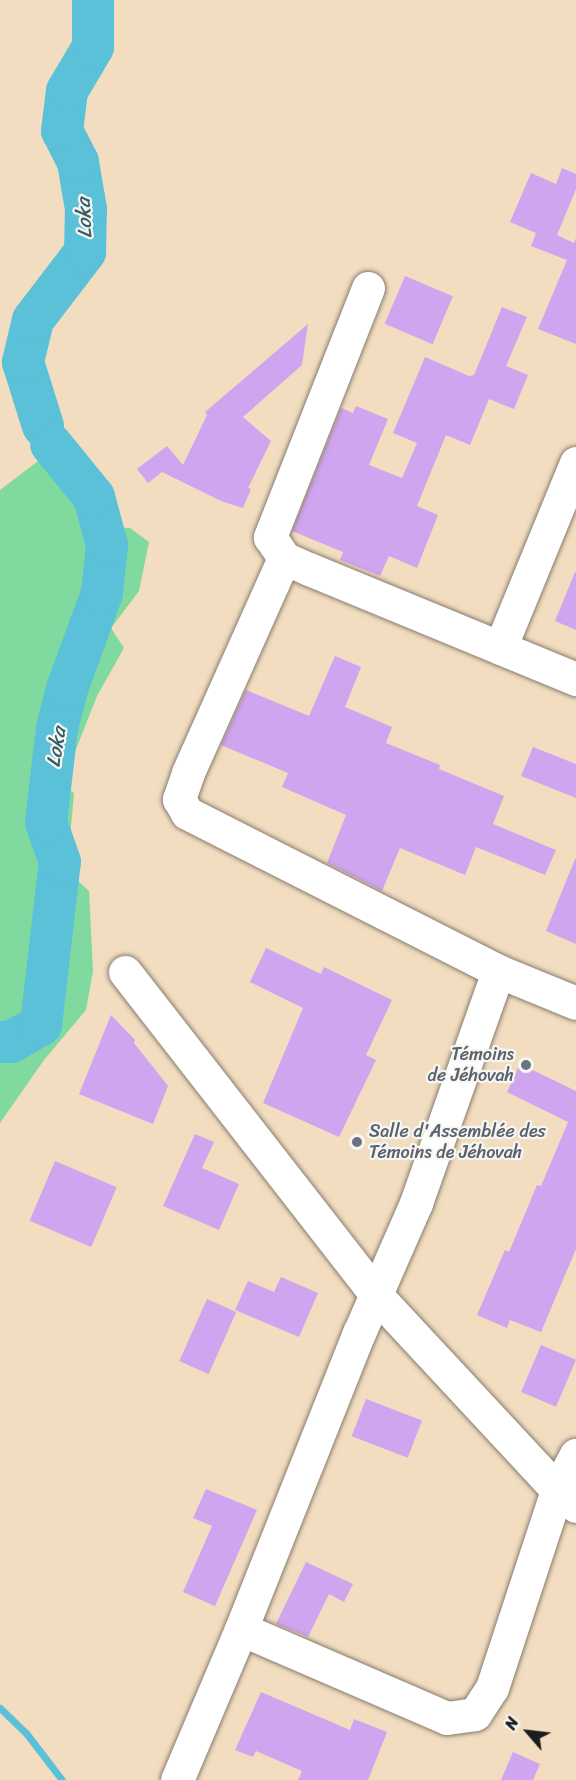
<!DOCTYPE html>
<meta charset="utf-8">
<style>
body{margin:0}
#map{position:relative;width:576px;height:1780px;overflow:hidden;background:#f2ddc0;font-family:Sriracha,sans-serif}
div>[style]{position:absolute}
.green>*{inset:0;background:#80d99f}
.stream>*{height:7px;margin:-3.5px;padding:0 3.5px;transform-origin:3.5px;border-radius:3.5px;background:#5ac1d8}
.river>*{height:42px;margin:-21px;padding:0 21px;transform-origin:21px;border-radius:21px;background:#5ac1d8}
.building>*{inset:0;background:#cea5ee;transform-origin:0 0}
.roads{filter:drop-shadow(0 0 2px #877c6e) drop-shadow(0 0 2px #877c6e)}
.minor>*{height:33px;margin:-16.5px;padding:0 16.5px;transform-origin:16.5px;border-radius:16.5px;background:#fff}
.dots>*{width:16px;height:16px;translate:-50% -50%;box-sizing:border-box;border:3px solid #f6f6f2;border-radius:50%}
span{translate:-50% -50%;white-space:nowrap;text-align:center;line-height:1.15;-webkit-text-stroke:4.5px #f6f6f2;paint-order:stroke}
.worship-label{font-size:18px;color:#5b616d}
.right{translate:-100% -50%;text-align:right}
.left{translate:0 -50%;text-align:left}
.water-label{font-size:20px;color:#355e67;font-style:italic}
.north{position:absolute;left:498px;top:1702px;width:60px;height:60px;-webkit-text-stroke:4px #f6f6f2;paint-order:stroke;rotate:298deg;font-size:16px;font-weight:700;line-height:24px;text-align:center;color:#1c1c1c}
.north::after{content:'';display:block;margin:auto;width:21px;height:27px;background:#1c1c1c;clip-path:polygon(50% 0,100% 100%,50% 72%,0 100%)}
</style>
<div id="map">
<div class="green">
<div style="clip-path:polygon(46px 455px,73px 486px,101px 527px,130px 528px,149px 542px,139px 591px,111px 628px,124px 648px,97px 696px,62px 785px,74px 793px,67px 871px,89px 891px,93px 971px,86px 1010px,44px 1060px,0 1123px,0 490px)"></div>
</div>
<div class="stream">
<div style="left:0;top:1708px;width:36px;rotate:44deg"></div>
<div style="left:26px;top:1733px;width:59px;rotate:52.5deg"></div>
</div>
<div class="river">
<div style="left:43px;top:426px;width:67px;rotate:-107.4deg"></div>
<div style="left:23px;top:362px;width:43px;rotate:-76.6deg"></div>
<div style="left:33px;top:320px;width:86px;rotate:-52.6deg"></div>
<div style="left:85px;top:252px;width:43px;rotate:-88.7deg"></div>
<div style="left:86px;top:209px;width:48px;rotate:-99.7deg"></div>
<div style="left:78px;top:162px;width:35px;rotate:-117deg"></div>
<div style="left:62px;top:131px;width:40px;rotate:-82.9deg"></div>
<div style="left:67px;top:91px;width:51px;rotate:-59.4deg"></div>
<div style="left:93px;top:47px;width:47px;rotate:-90deg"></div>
<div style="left:0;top:1042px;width:11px"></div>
<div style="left:11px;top:1042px;width:34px;rotate:-30deg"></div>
<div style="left:41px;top:1025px;width:164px;rotate:-83.4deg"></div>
<div style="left:60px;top:862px;width:42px;rotate:-109.3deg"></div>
<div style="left:46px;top:822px;width:95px;rotate:-83.3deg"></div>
<div style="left:57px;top:728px;width:40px;rotate:-75.6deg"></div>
<div style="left:67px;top:689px;width:102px;rotate:-70deg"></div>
<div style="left:102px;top:593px;width:48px;rotate:-84.1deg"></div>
<div style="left:107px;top:545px;width:50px;rotate:-105.2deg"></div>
<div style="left:94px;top:497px;width:68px;rotate:-129.1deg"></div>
</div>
<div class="building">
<div style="clip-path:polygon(562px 168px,576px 174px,576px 189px,557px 235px,574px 243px,576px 238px,576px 344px,538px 329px,567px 260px,531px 246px,536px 233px,510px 222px,531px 173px,556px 184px)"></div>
<div style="left:405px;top:276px;width:52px;height:52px;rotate:23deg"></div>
<div style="clip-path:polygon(502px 307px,527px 317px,506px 366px,528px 375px,514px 409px,489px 399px,470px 445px,446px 435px,417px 506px,438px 515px,417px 568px,389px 556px,380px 576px,340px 560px,343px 552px,292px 531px,341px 408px,353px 413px,356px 406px,388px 419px,369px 465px,402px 478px,417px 443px,393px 433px,425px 357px,469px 376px,474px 375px)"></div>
<div style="clip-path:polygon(308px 324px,302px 365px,243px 417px,271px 441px,248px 488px,251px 489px,243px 508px,221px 501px,162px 472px,148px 483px,137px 469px,167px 446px,183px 465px,207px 415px,205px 412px)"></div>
<div style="clip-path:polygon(575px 572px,576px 572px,576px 630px,555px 621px)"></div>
<div style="clip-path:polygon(335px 656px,361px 667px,345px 707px,392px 727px,386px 743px,440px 765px,439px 769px,504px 796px,493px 824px,556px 850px,545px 875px,476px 847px,465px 875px,400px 848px,382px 891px,327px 863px,346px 815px,282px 787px,288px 773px,221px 745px,246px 690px,309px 716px)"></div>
<div style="clip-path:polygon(533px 747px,576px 764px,576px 798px,521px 776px)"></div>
<div style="clip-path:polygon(575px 859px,576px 859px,576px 944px,546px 931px)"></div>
<div style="clip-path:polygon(266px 948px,321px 974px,324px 967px,392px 1000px,366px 1055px,376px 1060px,339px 1137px,263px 1103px,303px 1008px,250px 982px)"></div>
<div style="clip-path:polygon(111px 1015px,135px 1040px,134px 1043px,168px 1086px,153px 1124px,79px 1094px)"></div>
<div style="clip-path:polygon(520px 1064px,576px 1091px,576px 1249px,541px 1332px,510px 1320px,507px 1328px,477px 1315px,505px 1250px,509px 1252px,537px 1185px,541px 1186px,568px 1122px,507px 1092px)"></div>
<div style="clip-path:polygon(195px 1134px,214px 1142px,202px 1168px,239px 1184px,219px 1230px,163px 1206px)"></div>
<div style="left:55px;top:1161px;width:67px;height:65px;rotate:23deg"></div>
<div style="clip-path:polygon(281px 1277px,318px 1293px,299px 1337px,235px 1310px,248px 1281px,274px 1292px)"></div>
<div style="left:207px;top:1299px;width:32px;height:68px;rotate:24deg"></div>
<div style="left:541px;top:1345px;width:38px;height:51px;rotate:23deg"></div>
<div style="left:366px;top:1399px;width:60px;height:40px;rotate:21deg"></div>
<div style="clip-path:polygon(206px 1489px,257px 1510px,215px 1606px,183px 1592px,212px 1526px,193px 1518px)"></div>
<div style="clip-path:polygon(306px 1562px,353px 1584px,344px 1602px,329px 1594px,308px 1637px,276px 1624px)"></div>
<div style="clip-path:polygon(261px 1692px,350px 1730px,354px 1719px,387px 1732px,368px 1780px,298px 1780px,302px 1771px,256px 1751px,253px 1757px,235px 1750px)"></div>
<div style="clip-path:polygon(513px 1752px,540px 1764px,533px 1780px,501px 1780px)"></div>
</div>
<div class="roads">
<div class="minor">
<div style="left:368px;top:288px;width:268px;rotate:111.5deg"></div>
<div style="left:270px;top:537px;width:25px;rotate:56deg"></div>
<div style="left:284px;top:558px;width:27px;rotate:24deg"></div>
<div style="left:309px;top:569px;width:289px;rotate:22.4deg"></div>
<div style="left:284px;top:558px;width:235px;rotate:114.1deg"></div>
<div style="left:188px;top:773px;width:28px;rotate:109deg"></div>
<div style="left:179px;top:799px;width:16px;rotate:60deg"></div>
<div style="left:187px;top:813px;width:349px;rotate:26.9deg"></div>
<div style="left:498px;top:971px;width:84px;rotate:22.3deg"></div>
<div style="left:500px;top:648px;width:200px;rotate:-67.7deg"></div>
<div style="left:125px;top:972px;width:409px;rotate:52.1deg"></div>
<div style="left:376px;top:1295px;width:266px;rotate:47.1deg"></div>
<div style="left:557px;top:1490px;width:25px;rotate:40deg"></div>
<div style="left:241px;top:1629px;width:224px;rotate:23.4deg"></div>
<div style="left:447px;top:1718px;width:28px;rotate:-8deg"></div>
<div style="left:475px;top:1714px;width:31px;rotate:-57deg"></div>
<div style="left:492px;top:1688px;width:208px;rotate:-71.8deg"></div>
<div style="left:557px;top:1490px;width:40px;rotate:-62deg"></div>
<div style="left:177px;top:1780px;width:164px;rotate:-67deg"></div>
<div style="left:241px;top:1629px;width:319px;rotate:-68.3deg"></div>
<div style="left:359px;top:1333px;width:142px;rotate:-66.3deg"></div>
<div style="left:416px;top:1203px;width:246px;rotate:-70.5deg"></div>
</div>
</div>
<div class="dots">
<div style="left:526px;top:1065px;background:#6b7280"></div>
<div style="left:357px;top:1142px;background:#6b7280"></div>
</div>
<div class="worship-label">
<span class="right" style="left:514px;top:1065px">Témoins<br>de Jéhovah</span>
<span class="left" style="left:369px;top:1142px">Salle d'Assemblée des<br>Témoins de Jéhovah</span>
</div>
<div class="water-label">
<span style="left:84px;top:218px;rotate:-93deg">Loka</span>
<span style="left:56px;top:747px;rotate:-81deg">Loka</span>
</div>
<div class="north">N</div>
</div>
